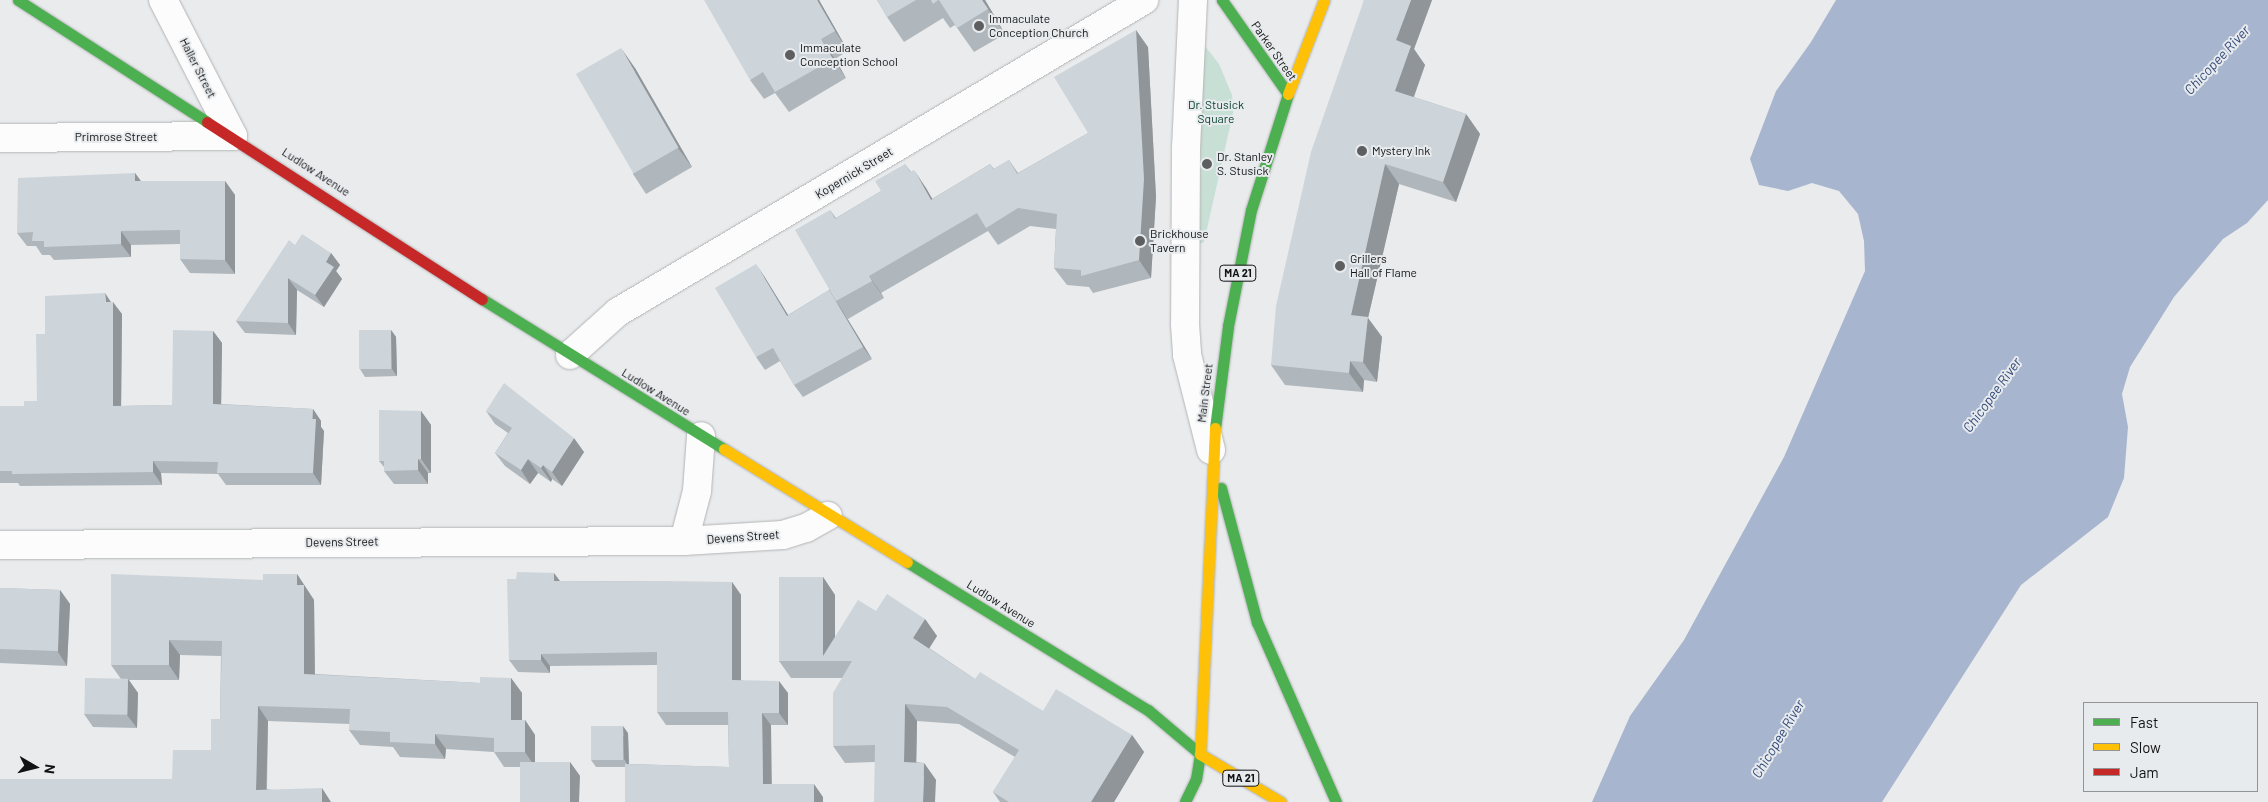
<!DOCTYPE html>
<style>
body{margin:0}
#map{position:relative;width:2268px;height:802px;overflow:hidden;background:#e9ebed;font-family:Barlow,sans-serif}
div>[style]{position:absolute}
.green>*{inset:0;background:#c7dfd4}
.water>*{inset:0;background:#a8b5ce}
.roads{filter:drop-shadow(0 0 1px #b3b4b5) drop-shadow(0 0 1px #b3b4b5)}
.street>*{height:28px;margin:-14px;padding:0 14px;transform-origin:14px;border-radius:14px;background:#fcfcfc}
.fast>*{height:11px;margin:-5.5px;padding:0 5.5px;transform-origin:5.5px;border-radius:5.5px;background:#4caf50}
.slow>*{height:11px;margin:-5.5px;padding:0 5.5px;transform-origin:5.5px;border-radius:5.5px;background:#ffc107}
.jam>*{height:11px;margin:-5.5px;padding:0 5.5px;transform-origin:5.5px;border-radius:5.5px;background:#c62828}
.wall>*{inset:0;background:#b0b7bc}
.shaded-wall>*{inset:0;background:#909599}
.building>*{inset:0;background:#cdd5db;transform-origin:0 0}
.dots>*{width:14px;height:14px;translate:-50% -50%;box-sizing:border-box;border:2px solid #e8ebee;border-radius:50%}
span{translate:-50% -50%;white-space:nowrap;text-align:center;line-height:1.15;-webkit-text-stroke:4px #e8ebee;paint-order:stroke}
.shield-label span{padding:1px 4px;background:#e8ebee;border:1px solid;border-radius:4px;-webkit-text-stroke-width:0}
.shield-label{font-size:11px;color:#111213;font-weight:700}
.poi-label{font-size:12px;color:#111213}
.left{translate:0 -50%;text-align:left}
.street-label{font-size:12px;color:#111213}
.park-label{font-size:12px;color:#08422d}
.water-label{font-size:14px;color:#324a79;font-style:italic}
.legend{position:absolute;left:2083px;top:702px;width:175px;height:90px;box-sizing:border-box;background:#e8ebee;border:1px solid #929496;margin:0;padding:6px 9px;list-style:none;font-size:15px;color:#111213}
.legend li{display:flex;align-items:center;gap:10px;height:25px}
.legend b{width:25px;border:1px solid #929496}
.north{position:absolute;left:10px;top:742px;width:50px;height:50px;-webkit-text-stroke:4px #e8ebee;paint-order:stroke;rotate:98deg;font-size:14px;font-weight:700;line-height:20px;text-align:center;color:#111213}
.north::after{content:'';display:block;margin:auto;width:18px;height:22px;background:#111213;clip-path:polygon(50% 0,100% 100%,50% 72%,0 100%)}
</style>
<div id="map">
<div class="green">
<div style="clip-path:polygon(1201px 41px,1219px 64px,1232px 95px,1233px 113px,1204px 242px,1200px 244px)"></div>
</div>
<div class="water">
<div style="clip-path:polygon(1836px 0,2268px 0,2268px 200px,2247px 223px,2223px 239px,2174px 297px,2130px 367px,2122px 394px,2128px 427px,2124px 478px,2108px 517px,2021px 585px,1882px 802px,1592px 802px,1630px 716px,1684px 640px,1784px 457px,1865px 271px,1864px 241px,1858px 214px,1839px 191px,1812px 183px,1788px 191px,1759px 185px,1750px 159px,1776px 91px,1811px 42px)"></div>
</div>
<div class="roads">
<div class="street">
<div style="left:1193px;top:0;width:148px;rotate:92.7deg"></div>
<div style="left:1186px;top:148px;width:176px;rotate:90.3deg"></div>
<div style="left:1185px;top:324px;width:31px;rotate:86deg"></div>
<div style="left:1187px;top:355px;width:98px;rotate:75.8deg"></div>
<div style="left:0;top:138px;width:233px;rotate:-0.5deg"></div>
<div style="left:233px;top:136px;width:153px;rotate:-117.2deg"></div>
<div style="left:570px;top:355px;width:64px;rotate:-41.9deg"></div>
<div style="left:618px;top:312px;width:612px;rotate:-30.67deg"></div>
<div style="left:684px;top:541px;width:99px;rotate:-3.5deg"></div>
<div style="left:783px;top:535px;width:24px;rotate:-17deg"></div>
<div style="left:806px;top:528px;width:25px;rotate:-29deg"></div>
<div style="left:0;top:545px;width:684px;rotate:-0.34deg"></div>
<div style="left:684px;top:541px;width:52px;rotate:-75.4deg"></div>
<div style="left:697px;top:491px;width:55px;rotate:-85.8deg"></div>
</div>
<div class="fast">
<div style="left:18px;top:0;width:225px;rotate:32.8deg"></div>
<div style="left:482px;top:299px;width:285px;rotate:31.8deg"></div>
<div style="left:1215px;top:428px;width:103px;rotate:-82.7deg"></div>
<div style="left:1228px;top:326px;width:118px;rotate:-78.8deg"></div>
<div style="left:1251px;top:210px;width:122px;rotate:-72.3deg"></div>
<div style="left:1288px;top:94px;width:115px;rotate:-125.1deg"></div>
<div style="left:1221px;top:488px;width:139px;rotate:75deg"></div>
<div style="left:1257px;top:622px;width:197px;rotate:66.3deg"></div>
<div style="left:907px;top:562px;width:283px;rotate:31.6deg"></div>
<div style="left:1148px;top:710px;width:68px;rotate:40.2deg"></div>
<div style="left:1200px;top:754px;width:25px;rotate:99deg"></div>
<div style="left:1196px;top:779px;width:25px;rotate:116deg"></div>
</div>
<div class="slow">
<div style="left:1288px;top:94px;width:101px;rotate:-69deg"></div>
<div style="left:1215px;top:428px;width:326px;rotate:92.6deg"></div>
<div style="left:1200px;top:754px;width:94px;rotate:30.7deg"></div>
<div style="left:724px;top:449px;width:215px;rotate:31.7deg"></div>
</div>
<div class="jam">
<div style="left:207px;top:122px;width:327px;rotate:32.8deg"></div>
</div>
</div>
<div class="wall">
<div style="clip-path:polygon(819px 0,848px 51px,835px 59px,846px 78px,789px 112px,775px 93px,764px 99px,750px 80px)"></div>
<div style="clip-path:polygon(877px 0,985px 0,1005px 34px,974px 52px,955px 25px,950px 28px,943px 18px,904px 42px,887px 17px)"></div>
<div style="clip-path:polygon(1364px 0,1432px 0,1414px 49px,1425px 65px,1414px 97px,1466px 114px,1480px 134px,1456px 202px,1399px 184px,1368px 318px,1382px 337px,1377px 382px,1364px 380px,1363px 392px,1285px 385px,1271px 365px)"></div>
<div style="clip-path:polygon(1148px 47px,1156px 197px,1151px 278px,1093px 293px,1089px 287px,1067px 285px,1054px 268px,1056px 229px,1030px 226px,998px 245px,988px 231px,881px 293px,884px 298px,848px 319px,842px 310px,872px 359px,803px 397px,794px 385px,780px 361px,765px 370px,756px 357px,764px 276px,788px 315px,829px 290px,830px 210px,836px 218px,881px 191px,905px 164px,911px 172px,926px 188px,932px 199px,990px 164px,994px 169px,1009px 160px,1018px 173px,1088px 133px)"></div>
<div style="clip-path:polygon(635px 68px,692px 167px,646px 194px,633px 174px)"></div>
<div style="clip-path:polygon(135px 173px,141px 181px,225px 181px,235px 195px,235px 274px,190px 273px,180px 259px,180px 244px,131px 245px,131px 257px,54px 260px,50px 255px,42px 255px,36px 246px,27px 246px,17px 233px)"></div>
<div style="clip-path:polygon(295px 245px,331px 253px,340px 265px,336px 271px,342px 279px,324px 307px,297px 290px,296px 335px,245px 333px,236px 321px)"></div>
<div style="clip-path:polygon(111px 302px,122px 314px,121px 406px,172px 405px,213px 331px,222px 343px,221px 404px,313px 409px,321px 421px,321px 427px,324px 431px,321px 485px,226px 485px,218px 474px,161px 473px,162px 485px,20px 486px,18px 483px,0 483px,0 406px,24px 406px,37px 401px,45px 334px)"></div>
<div style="clip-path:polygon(391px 330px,396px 337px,397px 376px,365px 377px,360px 369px)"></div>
<div style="clip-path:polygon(421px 411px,431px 425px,431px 473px,428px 473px,428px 484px,394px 484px,384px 471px,384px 467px,379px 461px)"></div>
<div style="clip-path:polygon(486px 411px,584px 452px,562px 486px,552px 479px,551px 482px,538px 473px,530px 484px,505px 466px,495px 453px,508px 433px,495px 424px)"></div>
<div style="clip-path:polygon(297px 574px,314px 600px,315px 674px,480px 683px,511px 678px,522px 693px,522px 720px,525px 720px,535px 735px,535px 762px,570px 762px,580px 776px,520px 767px,504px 767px,494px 752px,446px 749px,445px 759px,400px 757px,393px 747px,360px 745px,349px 730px,350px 724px,268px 721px,267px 789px,331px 802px,172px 779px,211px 750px,220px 719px,221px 656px,180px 655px,179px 680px,129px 680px,138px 693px,137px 728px,93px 727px,84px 714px,121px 679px,111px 665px,263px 580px)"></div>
<div style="clip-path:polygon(823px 577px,835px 595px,835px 637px,876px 611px,925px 619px,937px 636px,929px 648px,975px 679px,1043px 711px,1132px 735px,1144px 752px,1114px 802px,1000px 802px,993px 792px,1015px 757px,959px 724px,917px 721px,916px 762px,924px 763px,936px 780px,874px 762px,845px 763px,833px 746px,842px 678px,791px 678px,779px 661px)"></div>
<div style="clip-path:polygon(560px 581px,732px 582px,741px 595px,741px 680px,788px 693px,788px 725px,771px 725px,771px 784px,823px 797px,823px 802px,625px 802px,625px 767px,596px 767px,591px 760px,628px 733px,629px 764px,729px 767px,728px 725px,666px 725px,657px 712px,657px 665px,550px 666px,550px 673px,518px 672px,509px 660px)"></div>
<div style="clip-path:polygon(0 588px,60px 590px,70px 604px,67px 666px,0 663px)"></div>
</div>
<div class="shaded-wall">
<div style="clip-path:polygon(817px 0,819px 0,848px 51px,835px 31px)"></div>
<div style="clip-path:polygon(982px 0,985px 0,1005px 34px,988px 9px)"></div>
<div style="clip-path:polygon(1411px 0,1432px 0,1414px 49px,1425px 65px,1409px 110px,1395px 91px,1396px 40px)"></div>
<div style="clip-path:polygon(1136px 30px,1148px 47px,1156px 197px,1151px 278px,1139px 260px)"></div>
<div style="clip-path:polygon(821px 39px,835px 59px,846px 78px,833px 59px)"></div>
<div style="clip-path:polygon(621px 48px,635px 68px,692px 167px,678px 148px)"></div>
<div style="clip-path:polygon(1466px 114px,1480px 134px,1456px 202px,1443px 182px)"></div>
<div style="clip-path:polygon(1385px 164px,1399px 184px,1368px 318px,1382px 337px,1377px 382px,1363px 362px,1351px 315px)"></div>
<div style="clip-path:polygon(914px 170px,926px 188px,943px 217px,931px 200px)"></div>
<div style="clip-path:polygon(135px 173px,145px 187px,135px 181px)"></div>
<div style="clip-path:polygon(225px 181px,235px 195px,235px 274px,225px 260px)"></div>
<div style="clip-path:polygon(121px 231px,131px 245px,131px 257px,121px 244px)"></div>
<div style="clip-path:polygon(331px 253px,340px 265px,336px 271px,342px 279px,324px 307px,315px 295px,326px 262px)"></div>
<div style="clip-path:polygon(756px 264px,764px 276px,796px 328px,787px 316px)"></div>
<div style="clip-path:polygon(869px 276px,881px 293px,884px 298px,872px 281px)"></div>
<div style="clip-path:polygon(288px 278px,297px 290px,296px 335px,288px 323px)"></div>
<div style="clip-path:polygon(105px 293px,113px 305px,113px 302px,122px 314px,121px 418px,113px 406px)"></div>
<div style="clip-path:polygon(836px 301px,842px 310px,872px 359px,863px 347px)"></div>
<div style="clip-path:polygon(391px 330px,396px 337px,397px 376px,392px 369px)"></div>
<div style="clip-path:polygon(213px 331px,222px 343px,221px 416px,213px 404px)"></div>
<div style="clip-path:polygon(1350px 361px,1364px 380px,1363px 392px,1349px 373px)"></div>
<div style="clip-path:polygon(313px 409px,321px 421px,321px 427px,324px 431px,321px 485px,313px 473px)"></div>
<div style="clip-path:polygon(421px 411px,431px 425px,431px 473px,421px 459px)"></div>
<div style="clip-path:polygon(574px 438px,584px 452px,562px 486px,552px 472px)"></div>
<div style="clip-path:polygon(418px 459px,428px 473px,428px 484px,418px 470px)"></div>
<div style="clip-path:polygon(528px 459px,538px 473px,530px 484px,521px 470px)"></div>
<div style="clip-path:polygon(153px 461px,161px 473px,162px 485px,153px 472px)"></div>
<div style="clip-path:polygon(543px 465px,552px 479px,551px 482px,541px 468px)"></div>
<div style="clip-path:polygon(554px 573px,563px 585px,554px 581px)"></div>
<div style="clip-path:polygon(297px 574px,314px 600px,315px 688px,304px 674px,297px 585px)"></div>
<div style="clip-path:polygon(823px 577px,835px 595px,835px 661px,823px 656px)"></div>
<div style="clip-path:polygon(732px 582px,741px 595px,741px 693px,732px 680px)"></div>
<div style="clip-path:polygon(60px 590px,70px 604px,67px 666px,58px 652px)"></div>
<div style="clip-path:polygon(925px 619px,937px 636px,925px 655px,913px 638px)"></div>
<div style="clip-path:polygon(169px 640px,180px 655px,179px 680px,169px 665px)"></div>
<div style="clip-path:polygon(541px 654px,550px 666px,550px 673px,541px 660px)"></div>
<div style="clip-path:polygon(511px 678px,522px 693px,522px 735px,511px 720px)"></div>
<div style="clip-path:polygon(128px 679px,138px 693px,137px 728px,127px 715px)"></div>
<div style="clip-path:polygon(779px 681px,788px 693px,788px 725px,779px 713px)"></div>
<div style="clip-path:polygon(905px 704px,917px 721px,916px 780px,904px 762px)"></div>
<div style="clip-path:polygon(258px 706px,268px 721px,266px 802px,256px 790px)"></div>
<div style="clip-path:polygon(762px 713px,771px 725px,772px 797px,763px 784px)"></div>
<div style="clip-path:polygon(525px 720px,535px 735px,535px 767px,525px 752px)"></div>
<div style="clip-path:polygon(623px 726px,628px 733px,629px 767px,624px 759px)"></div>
<div style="clip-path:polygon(435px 734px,446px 749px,445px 759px,435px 744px)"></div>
<div style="clip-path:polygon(1132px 735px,1144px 752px,1114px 802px,1091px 802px)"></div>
<div style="clip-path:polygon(570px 762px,580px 776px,579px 802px,570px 802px)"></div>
<div style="clip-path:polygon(924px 763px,936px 780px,935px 802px,923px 802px)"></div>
<div style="clip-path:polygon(814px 784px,823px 797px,823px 802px,814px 802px)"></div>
<div style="clip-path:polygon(322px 788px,331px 802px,322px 802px)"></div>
</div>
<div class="building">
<div style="clip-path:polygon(704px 0,817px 0,835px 31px,821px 39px,833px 59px,775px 92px,763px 72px,750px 80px)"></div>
<div style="clip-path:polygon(877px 0,916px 0,887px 17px)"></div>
<div style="clip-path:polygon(931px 0,938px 0,933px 4px)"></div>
<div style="clip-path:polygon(939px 0,982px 0,988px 9px,957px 28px)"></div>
<div style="clip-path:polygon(1364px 0,1411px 0,1396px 40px,1411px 46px,1395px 91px,1466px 114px,1443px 182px,1385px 164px,1351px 315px,1368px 317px,1363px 362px,1350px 361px,1349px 373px,1271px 365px,1276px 306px,1311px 152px)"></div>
<div style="clip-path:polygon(1136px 30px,1144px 179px,1139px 260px,1081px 276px,1081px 270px,1054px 268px,1057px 214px,1018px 208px,986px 228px,977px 213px,869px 276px,872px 281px,836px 301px,795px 230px,830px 210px,835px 219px,881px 191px,875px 181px,905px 164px,910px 172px,914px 170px,931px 200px,990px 164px,993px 169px,1009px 160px,1017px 174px,1088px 133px,1054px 77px)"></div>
<div style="left:621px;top:48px;width:115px;height:52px;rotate:60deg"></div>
<div style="clip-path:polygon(135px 173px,135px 181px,225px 181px,225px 260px,180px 259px,180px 230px,121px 231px,121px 244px,44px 247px,44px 241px,32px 241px,33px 232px,17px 233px,18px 178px)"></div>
<div style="clip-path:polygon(302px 234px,331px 253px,326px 262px,334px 267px,315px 295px,288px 278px,288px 323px,236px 321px,289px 240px,295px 245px)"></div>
<div style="clip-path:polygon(756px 264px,787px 316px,829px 290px,863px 347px,794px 385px,773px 348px,756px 357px,715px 288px)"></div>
<div style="clip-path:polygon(105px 293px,106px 302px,113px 302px,113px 406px,172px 405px,173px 330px,213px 331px,213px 404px,313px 409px,312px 419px,316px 419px,313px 473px,217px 473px,218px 462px,153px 461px,153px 472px,12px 474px,12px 471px,0 471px,0 406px,24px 406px,24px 401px,37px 401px,36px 334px,45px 334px,45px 296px)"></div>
<div style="left:359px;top:330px;width:32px;height:39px"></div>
<div style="clip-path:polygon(504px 383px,574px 438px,552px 472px,543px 465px,541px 468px,528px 459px,521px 470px,495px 453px,512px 428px,486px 411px)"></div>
<div style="clip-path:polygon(379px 410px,421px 411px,421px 459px,418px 459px,418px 470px,384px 471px,384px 461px,379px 461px)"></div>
<div style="clip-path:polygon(517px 572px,554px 573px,554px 581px,732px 582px,732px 680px,779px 681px,779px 713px,762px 713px,763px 784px,814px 784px,814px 802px,625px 802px,625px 764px,729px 767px,728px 712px,657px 712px,657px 652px,541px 654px,541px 660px,509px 660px,507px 579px,516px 579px)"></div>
<div style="clip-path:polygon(111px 574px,263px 580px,263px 574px,297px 574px,297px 585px,304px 585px,304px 674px,480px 683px,480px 677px,511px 678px,511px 720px,525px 720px,525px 752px,494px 752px,494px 738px,435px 734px,435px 744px,390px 742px,390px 732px,349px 730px,350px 709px,258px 706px,256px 790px,322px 788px,322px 802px,0 802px,0 779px,172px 779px,173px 750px,211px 750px,211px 719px,220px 719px,222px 641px,169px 640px,169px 665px,111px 665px)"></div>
<div style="clip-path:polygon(779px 577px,823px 577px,823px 656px,858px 600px,876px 611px,887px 594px,925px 619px,913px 638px,975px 679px,980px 672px,1043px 711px,1056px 689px,1132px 735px,1091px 802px,1009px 802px,993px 792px,1019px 750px,947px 707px,905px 704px,904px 762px,924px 763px,923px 802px,874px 802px,875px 745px,833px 746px,833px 693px,852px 661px,779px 661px)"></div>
<div style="left:0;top:588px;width:60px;height:61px;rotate:2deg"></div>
<div style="left:85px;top:678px;width:43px;height:36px;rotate:1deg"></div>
<div style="left:591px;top:726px;width:32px;height:34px"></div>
<div style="left:520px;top:762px;width:50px;height:40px"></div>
</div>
<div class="dots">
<div style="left:979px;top:26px;background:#5d5e5f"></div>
<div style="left:790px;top:55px;background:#5d5e5f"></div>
<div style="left:1362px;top:151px;background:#5d5e5f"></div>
<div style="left:1207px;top:164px;background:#5d5e5f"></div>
<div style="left:1140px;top:241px;background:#5d5e5f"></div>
<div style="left:1340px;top:266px;background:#5d5e5f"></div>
</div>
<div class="shield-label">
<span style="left:1238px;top:273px">MA 21</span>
<span style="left:1241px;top:778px">MA 21</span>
</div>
<div class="poi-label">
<span class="left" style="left:989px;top:26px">Immaculate<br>Conception Church</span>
<span class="left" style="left:800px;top:55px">Immaculate<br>Conception School</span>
<span class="left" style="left:1372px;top:151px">Mystery Ink</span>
<span class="left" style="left:1217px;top:164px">Dr. Stanley<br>S. Stusick</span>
<span class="left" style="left:1150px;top:241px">Brickhouse<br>Tavern</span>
<span class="left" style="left:1350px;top:266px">Grillers<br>Hall of Flame</span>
</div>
<div class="street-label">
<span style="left:1274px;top:51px;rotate:55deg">Parker Street</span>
<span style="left:198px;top:68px;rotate:63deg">Haller Street</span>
<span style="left:116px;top:137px">Primrose Street</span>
<span style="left:316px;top:172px;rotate:33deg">Ludlow Avenue</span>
<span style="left:854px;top:173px;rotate:-31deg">Kopernick Street</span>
<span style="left:656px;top:392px;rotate:32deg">Ludlow Avenue</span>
<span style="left:1205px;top:393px;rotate:-83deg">Main Street</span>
<span style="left:743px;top:537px;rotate:-4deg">Devens Street</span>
<span style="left:342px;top:542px;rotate:-1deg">Devens Street</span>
<span style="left:1001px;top:604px;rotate:32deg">Ludlow Avenue</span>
</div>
<div class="park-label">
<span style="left:1216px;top:112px">Dr. Stusick<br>Square</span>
</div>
<div class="water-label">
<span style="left:2217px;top:60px;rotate:-47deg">Chicopee River</span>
<span style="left:1992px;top:395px;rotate:-54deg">Chicopee River</span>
<span style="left:1778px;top:739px;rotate:-59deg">Chicopee River</span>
</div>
<ul class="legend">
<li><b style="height:6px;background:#4caf50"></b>Fast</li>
<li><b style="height:6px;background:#ffc107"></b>Slow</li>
<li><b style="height:6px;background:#c62828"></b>Jam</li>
</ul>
<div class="north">N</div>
</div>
